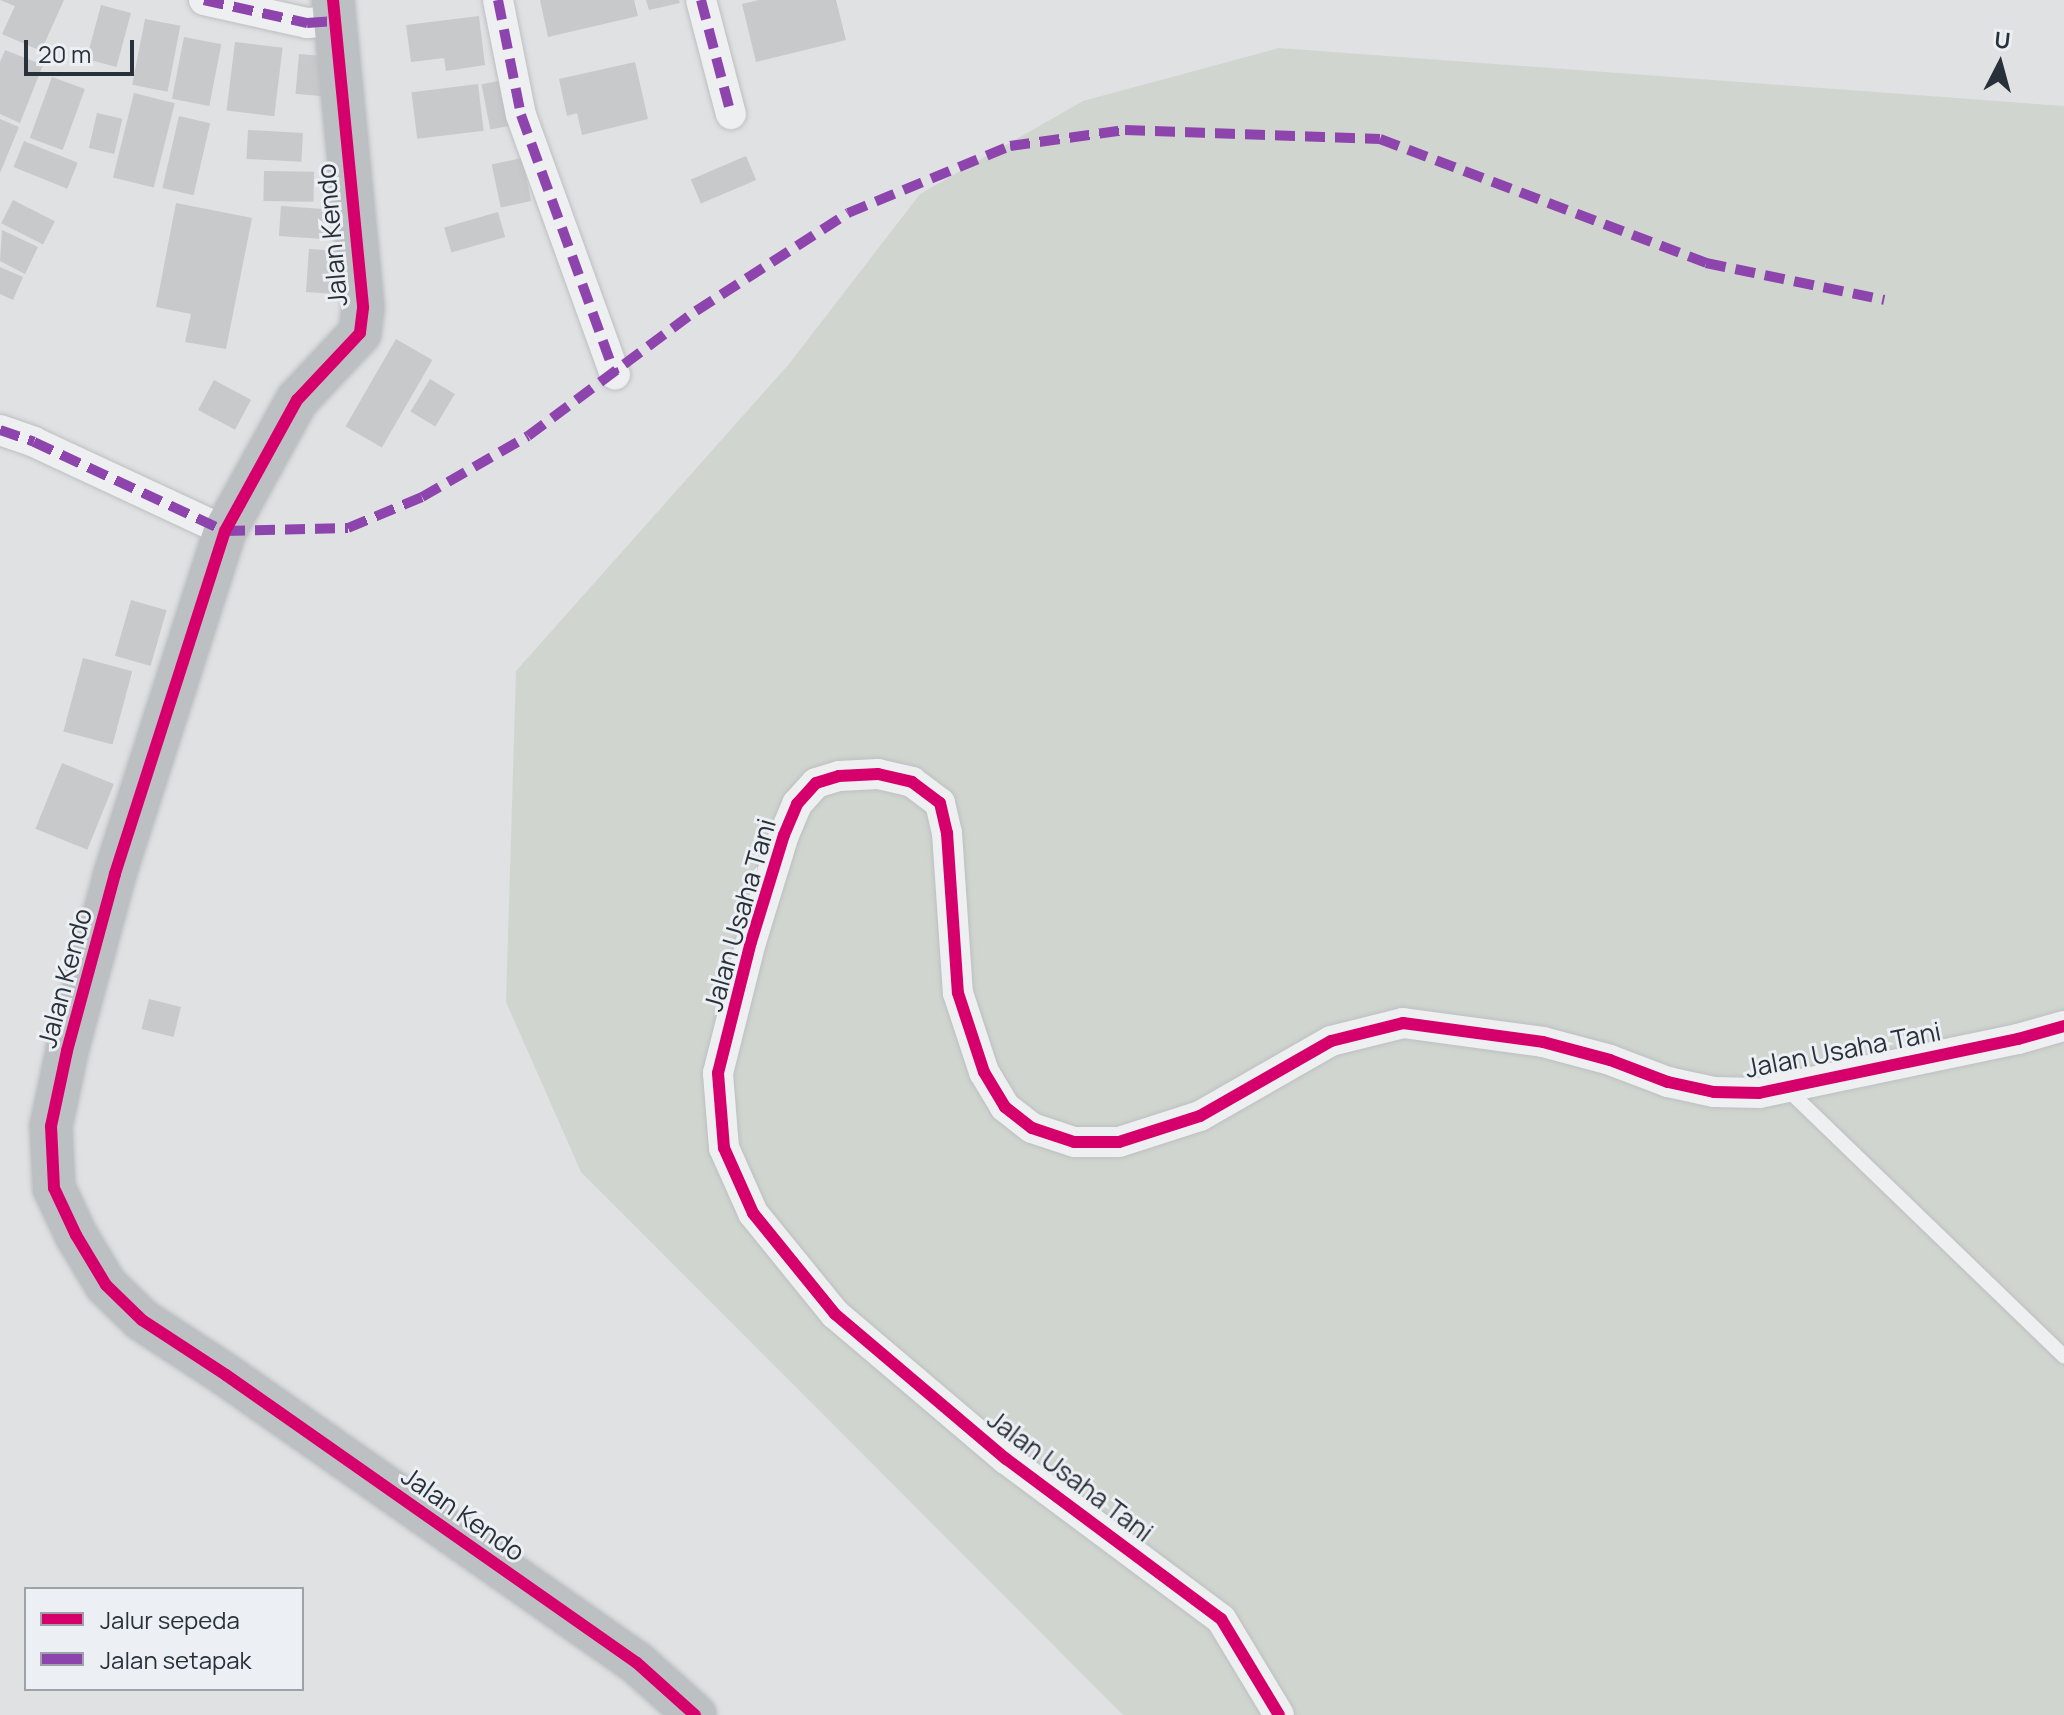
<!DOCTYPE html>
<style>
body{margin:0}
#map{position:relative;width:2064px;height:1715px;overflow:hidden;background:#dfe1e3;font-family:Manrope,sans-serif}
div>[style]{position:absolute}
.green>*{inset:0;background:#d0d6cf}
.building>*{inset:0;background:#c7c9cb;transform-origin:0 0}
.roads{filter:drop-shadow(0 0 2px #bdbfc1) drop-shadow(0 0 2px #bdbfc1)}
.lane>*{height:14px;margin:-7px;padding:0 7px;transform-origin:7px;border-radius:7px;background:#eeeff0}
.street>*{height:30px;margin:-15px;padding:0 15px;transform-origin:15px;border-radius:15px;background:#eeeff0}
.secondary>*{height:42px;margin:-21px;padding:0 21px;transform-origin:21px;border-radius:21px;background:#bdc0c3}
.quiet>*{height:10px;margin-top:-5px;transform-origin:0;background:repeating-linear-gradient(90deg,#8e44ad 0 20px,transparent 0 30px)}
.cycleway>*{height:12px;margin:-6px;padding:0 6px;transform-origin:6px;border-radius:6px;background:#d6006c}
span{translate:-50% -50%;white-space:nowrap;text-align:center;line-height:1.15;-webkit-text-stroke:6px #eceff3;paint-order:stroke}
.street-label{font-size:26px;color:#283039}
.legend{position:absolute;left:24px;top:1587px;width:280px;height:104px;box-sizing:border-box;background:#eceff3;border:2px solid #9ea3a9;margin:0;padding:10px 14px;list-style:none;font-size:24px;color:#283039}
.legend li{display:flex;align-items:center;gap:16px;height:40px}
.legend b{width:40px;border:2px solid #9ea3a9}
.north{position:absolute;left:1960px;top:24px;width:80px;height:80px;-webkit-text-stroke:6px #eceff3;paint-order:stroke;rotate:6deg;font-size:22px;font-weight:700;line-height:32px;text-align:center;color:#283039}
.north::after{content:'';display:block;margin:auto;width:28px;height:36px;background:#283039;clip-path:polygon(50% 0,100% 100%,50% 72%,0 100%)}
.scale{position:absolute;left:24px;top:40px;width:110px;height:36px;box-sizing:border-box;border:4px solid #283039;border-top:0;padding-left:10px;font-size:24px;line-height:28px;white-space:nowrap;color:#283039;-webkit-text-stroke:6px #eceff3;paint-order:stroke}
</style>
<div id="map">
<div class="green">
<div style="clip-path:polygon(1279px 48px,2064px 106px,2064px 1715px,1123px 1715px,581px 1172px,506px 1002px,516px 671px,789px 364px,920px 194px,1083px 101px)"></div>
</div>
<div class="building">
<div style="clip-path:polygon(0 0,64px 0,41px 51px,2px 34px,15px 6px)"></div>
<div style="clip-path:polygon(540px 0,634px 0,638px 16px,548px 37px)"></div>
<div style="clip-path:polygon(646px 0,679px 0,680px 3px,649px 10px)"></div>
<div style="clip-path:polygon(759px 0,836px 0,846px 40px,756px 62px,742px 4px)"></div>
<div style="left:101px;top:5px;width:31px;height:56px;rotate:15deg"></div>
<div style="clip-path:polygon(479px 16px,485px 65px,446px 71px,444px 58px,411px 62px,406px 25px)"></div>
<div style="left:145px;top:19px;width:36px;height:67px;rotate:11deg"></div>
<div style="left:184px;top:37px;width:38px;height:63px;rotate:11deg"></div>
<div style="left:235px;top:42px;width:48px;height:69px;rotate:7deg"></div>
<div style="clip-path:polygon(5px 50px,43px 65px,20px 123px,0 114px,0 62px)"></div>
<div style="left:299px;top:54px;width:32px;height:40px;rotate:5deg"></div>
<div style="clip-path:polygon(635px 62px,648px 119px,582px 135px,577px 113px,567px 116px,559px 79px)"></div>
<div style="left:52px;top:77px;width:35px;height:65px;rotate:20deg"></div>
<div style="left:509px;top:79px;width:46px;height:28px;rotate:79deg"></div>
<div style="left:478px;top:84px;width:47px;height:67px;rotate:83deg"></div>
<div style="left:134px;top:93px;width:42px;height:87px;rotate:14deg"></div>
<div style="left:97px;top:113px;width:26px;height:36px;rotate:13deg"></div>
<div style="left:179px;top:116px;width:32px;height:74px;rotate:13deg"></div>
<div style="clip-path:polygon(0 119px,19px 127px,0 173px)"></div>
<div style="left:248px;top:130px;width:55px;height:29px;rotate:3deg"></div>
<div style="left:24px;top:141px;width:58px;height:28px;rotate:22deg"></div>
<div style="left:746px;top:156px;width:26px;height:60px;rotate:67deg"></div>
<div style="left:522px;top:158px;width:44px;height:31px;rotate:78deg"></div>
<div style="left:264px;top:171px;width:50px;height:30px;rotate:1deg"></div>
<div style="left:13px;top:200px;width:47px;height:26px;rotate:27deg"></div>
<div style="clip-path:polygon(176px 203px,252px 218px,226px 349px,185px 342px,191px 314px,156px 307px)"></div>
<div style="left:281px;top:206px;width:45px;height:30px;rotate:4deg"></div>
<div style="left:498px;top:212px;width:26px;height:56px;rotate:74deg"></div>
<div style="clip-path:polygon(2px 230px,38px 247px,25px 274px,0 261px)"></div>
<div style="left:309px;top:249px;width:30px;height:43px;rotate:4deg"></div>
<div style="clip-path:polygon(0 267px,23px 277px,13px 300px,0 294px)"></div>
<div style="left:396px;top:339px;width:42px;height:101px;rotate:30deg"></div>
<div style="left:430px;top:379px;width:29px;height:38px;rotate:31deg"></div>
<div style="left:214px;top:380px;width:42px;height:34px;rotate:28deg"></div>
<div style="left:131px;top:600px;width:37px;height:58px;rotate:16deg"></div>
<div style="left:83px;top:658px;width:51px;height:76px;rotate:15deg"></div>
<div style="left:62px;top:763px;width:56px;height:71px;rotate:22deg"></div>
<div style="left:149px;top:999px;width:33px;height:31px;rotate:14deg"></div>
</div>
<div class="roads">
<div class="lane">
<div style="left:1785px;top:1087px;width:388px;rotate:44deg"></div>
</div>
<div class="street">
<div style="left:204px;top:0;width:106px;rotate:12.6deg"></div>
<div style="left:307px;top:23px;width:28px;rotate:-4deg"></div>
<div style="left:498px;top:0;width:117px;rotate:78.7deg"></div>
<div style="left:521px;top:115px;width:276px;rotate:70.1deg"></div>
<div style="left:701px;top:0;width:118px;rotate:75.3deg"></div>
<div style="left:0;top:430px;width:36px;rotate:19deg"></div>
<div style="left:34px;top:442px;width:211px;rotate:25deg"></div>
<div style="left:1279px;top:1715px;width:112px;rotate:-121.1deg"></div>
<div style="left:1221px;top:1619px;width:268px;rotate:-143.3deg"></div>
<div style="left:1006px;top:1459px;width:224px;rotate:-139.7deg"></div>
<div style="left:835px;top:1314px;width:130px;rotate:-129.1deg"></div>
<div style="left:753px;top:1213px;width:71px;rotate:-114deg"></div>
<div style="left:724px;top:1148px;width:75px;rotate:-94.6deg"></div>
<div style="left:718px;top:1073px;width:135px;rotate:-75.9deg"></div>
<div style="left:751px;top:942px;width:112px;rotate:-72.9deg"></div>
<div style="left:784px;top:835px;width:34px;rotate:-67deg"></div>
<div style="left:797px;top:804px;width:28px;rotate:-48deg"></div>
<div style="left:816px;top:783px;width:24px;rotate:-17deg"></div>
<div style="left:839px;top:776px;width:39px;rotate:-3deg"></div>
<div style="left:878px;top:774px;width:35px;rotate:13deg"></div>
<div style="left:912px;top:782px;width:35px;rotate:37deg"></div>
<div style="left:940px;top:803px;width:31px;rotate:77deg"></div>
<div style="left:947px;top:833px;width:160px;rotate:86.1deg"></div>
<div style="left:958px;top:993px;width:83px;rotate:71.8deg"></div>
<div style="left:984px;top:1072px;width:41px;rotate:59deg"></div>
<div style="left:1005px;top:1107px;width:34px;rotate:38deg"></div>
<div style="left:1032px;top:1128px;width:44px;rotate:18.4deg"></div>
<div style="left:1074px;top:1142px;width:45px"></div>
<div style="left:1119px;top:1142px;width:85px;rotate:-17.8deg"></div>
<div style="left:1200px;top:1116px;width:151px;rotate:-29.8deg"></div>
<div style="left:1331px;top:1041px;width:74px;rotate:-14deg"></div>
<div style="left:1403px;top:1023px;width:141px;rotate:7.7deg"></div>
<div style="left:1543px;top:1042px;width:69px;rotate:15deg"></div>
<div style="left:1610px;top:1060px;width:62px;rotate:20.8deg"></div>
<div style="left:1668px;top:1082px;width:47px;rotate:12.3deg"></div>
<div style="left:1714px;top:1092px;width:45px;rotate:1.3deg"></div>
<div style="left:1759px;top:1093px;width:265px;rotate:-11.8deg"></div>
<div style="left:2018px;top:1039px;width:48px;rotate:-15.8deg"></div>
</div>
<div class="secondary">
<div style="left:333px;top:0;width:309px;rotate:84.4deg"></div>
<div style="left:363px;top:308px;width:25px;rotate:97deg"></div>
<div style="left:360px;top:333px;width:92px;rotate:133.2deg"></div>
<div style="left:297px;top:400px;width:149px;rotate:118.8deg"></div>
<div style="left:225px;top:531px;width:360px;rotate:107.8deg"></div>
<div style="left:115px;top:874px;width:183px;rotate:105.2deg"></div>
<div style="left:67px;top:1051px;width:77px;rotate:102deg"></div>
<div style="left:51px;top:1126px;width:62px;rotate:87.2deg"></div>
<div style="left:54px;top:1188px;width:52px;rotate:64.9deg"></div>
<div style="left:76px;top:1235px;width:58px;rotate:59deg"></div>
<div style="left:106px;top:1285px;width:50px;rotate:44.2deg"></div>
<div style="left:142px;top:1320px;width:100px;rotate:33.2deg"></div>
<div style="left:226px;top:1375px;width:502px;rotate:35.02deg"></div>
<div style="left:637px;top:1663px;width:78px;rotate:41.9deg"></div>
</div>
</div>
<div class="quiet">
<div style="left:204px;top:0;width:106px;rotate:12.6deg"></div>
<div style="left:307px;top:23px;width:28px;rotate:-4deg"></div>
<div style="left:498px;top:0;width:117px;rotate:78.7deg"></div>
<div style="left:521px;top:115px;width:276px;rotate:70.1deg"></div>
<div style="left:701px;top:0;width:118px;rotate:75.3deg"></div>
<div style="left:0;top:430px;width:36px;rotate:19deg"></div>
<div style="left:34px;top:442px;width:211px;rotate:25deg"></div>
<div style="left:225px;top:531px;width:123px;rotate:-1.4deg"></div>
<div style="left:348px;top:528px;width:80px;rotate:-22.7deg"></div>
<div style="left:422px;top:497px;width:122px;rotate:-29.9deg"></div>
<div style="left:528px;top:436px;width:209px;rotate:-36.7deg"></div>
<div style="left:696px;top:311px;width:181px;rotate:-32.8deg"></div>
<div style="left:848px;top:213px;width:175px;rotate:-22.5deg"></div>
<div style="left:1010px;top:146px;width:116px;rotate:-7.9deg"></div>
<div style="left:1125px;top:130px;width:255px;rotate:2deg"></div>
<div style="left:1380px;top:139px;width:349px;rotate:20.8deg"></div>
<div style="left:1706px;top:263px;width:182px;rotate:11.7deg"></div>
</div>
<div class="cycleway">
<div style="left:333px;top:0;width:309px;rotate:84.4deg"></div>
<div style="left:363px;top:308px;width:25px;rotate:97deg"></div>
<div style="left:360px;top:333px;width:92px;rotate:133.2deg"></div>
<div style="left:297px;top:400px;width:149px;rotate:118.8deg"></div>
<div style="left:225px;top:531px;width:360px;rotate:107.8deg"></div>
<div style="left:115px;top:874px;width:183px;rotate:105.2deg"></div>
<div style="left:67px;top:1051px;width:77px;rotate:102deg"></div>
<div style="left:51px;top:1126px;width:62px;rotate:87.2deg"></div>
<div style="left:54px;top:1188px;width:52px;rotate:64.9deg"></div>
<div style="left:76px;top:1235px;width:58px;rotate:59deg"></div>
<div style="left:106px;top:1285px;width:50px;rotate:44.2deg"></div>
<div style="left:142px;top:1320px;width:100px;rotate:33.2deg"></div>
<div style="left:226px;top:1375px;width:502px;rotate:35.02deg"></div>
<div style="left:637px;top:1663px;width:78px;rotate:41.9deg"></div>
<div style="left:1279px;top:1715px;width:112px;rotate:-121.1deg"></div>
<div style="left:1221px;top:1619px;width:268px;rotate:-143.3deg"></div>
<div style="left:1006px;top:1459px;width:224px;rotate:-139.7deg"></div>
<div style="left:835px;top:1314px;width:130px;rotate:-129.1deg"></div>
<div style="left:753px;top:1213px;width:71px;rotate:-114deg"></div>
<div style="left:724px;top:1148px;width:75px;rotate:-94.6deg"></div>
<div style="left:718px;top:1073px;width:135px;rotate:-75.9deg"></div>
<div style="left:751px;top:942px;width:112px;rotate:-72.9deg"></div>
<div style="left:784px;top:835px;width:34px;rotate:-67deg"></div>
<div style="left:797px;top:804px;width:28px;rotate:-48deg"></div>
<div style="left:816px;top:783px;width:24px;rotate:-17deg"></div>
<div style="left:839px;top:776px;width:39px;rotate:-3deg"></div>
<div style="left:878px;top:774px;width:35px;rotate:13deg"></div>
<div style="left:912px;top:782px;width:35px;rotate:37deg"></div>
<div style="left:940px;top:803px;width:31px;rotate:77deg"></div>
<div style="left:947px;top:833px;width:160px;rotate:86.1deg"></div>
<div style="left:958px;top:993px;width:83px;rotate:71.8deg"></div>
<div style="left:984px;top:1072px;width:41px;rotate:59deg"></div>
<div style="left:1005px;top:1107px;width:34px;rotate:38deg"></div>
<div style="left:1032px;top:1128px;width:44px;rotate:18.4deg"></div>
<div style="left:1074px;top:1142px;width:45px"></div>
<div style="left:1119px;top:1142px;width:85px;rotate:-17.8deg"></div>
<div style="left:1200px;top:1116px;width:151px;rotate:-29.8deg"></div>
<div style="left:1331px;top:1041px;width:74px;rotate:-14deg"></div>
<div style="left:1403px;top:1023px;width:141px;rotate:7.7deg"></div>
<div style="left:1543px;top:1042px;width:69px;rotate:15deg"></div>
<div style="left:1610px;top:1060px;width:62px;rotate:20.8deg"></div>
<div style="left:1668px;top:1082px;width:47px;rotate:12.3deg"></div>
<div style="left:1714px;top:1092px;width:45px;rotate:1.3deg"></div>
<div style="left:1759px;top:1093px;width:265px;rotate:-11.8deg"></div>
<div style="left:2018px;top:1039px;width:48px;rotate:-15.8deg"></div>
</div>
<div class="street-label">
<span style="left:332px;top:235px;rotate:-95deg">Jalan Kendo</span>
<span style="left:740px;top:915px;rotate:-74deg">Jalan Usaha Tani</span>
<span style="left:65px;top:978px;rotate:-75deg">Jalan Kendo</span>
<span style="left:1843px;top:1050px;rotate:-11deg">Jalan Usaha Tani</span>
<span style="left:1070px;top:1476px;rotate:37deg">Jalan Usaha Tani</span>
<span style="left:463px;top:1514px;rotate:35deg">Jalan Kendo</span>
</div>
<ul class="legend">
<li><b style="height:10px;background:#d6006c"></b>Jalur sepeda</li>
<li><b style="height:10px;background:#8e44ad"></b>Jalan setapak</li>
</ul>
<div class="north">U</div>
<div class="scale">20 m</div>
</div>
